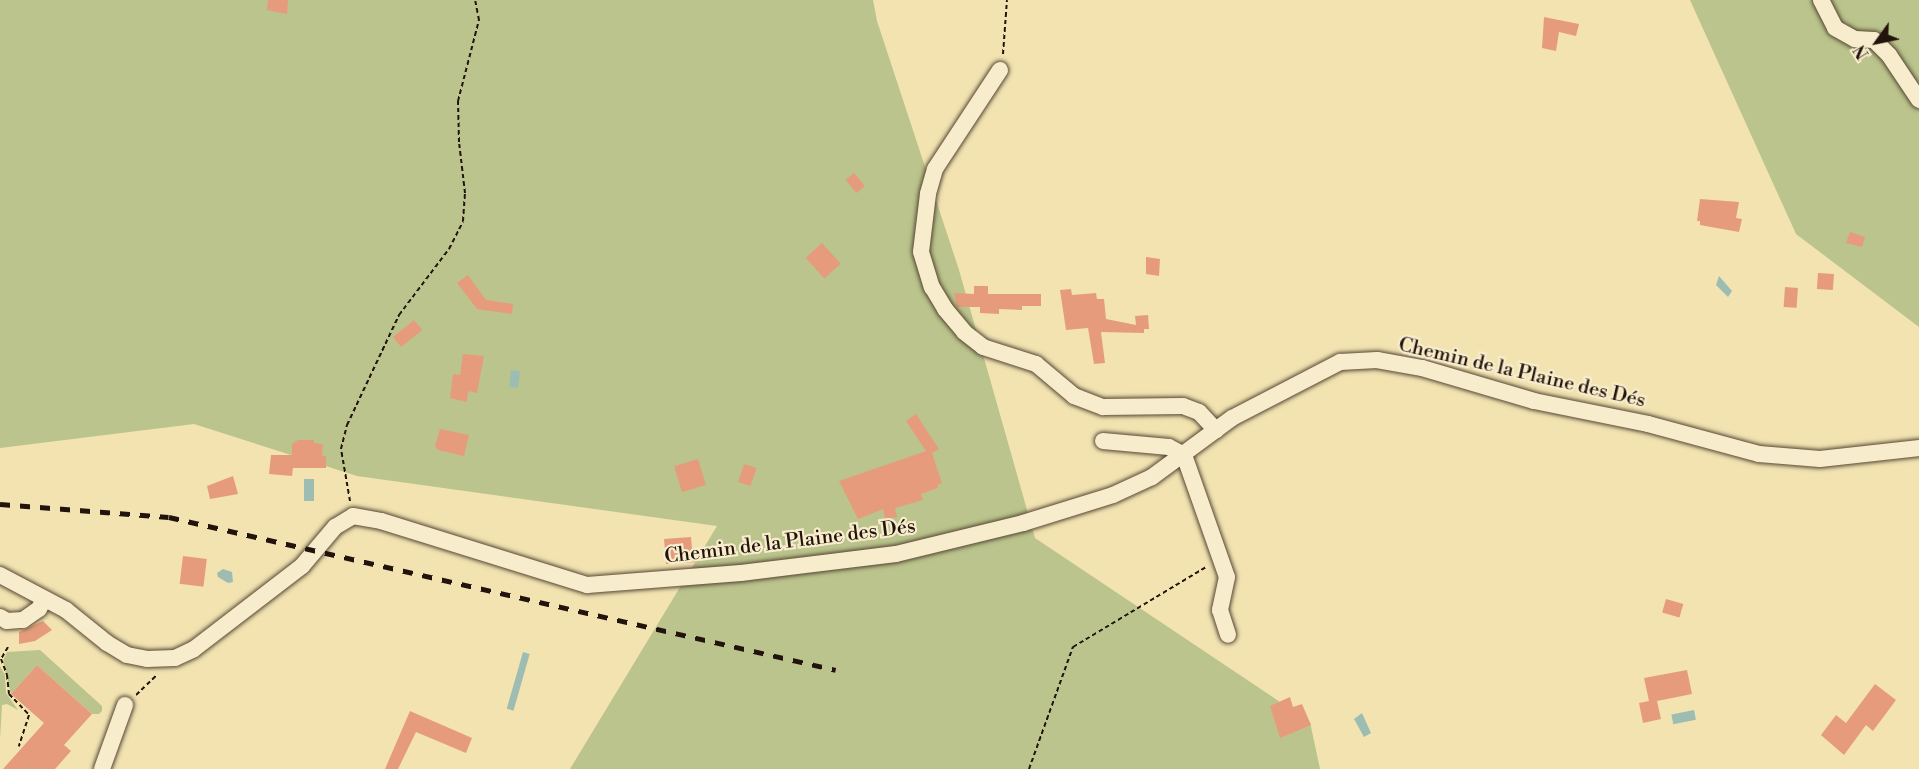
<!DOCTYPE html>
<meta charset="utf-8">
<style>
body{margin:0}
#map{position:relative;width:1919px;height:769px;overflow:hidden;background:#f2e3b1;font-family:"Libre Bodoni",serif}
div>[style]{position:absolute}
.green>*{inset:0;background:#bac48c}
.water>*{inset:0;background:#9dbdb3;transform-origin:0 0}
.building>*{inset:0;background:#e69c7c;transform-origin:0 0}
.path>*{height:2px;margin-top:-1px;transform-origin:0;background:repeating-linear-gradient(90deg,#22130c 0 4.5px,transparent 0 7.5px)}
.roads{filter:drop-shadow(0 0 2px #564735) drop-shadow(0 0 2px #564735)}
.minor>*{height:16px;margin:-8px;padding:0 8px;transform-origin:8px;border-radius:8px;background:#f7edcc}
.rail>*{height:4.5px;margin-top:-2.25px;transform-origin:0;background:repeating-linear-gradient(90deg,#22130c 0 10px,transparent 0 20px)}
span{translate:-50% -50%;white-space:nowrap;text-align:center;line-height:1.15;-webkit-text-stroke:4.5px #f7edcc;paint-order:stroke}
.street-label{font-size:20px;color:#22130c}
.north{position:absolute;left:1847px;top:12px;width:60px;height:60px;-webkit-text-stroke:4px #f7edcc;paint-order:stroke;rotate:237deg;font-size:16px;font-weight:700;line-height:24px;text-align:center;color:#22130c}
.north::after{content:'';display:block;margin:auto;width:21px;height:27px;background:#22130c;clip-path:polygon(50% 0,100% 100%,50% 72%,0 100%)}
</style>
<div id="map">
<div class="green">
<div style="clip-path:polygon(0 0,873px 0,877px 21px,959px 270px,1035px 538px,1310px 722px,1320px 769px,570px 769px,717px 526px,357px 476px,194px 424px,0 448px)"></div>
<div style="clip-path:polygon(1690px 0,1919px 0,1919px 327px,1796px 234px)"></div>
<div style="clip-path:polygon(40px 650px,102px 706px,102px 711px,99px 714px,92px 714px,37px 665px,11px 694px,3px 661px,7px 652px)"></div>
<div style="clip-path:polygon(0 666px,5px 675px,6px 693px,18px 710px,7px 704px,2px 705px,0 739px)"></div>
</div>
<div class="water">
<div style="clip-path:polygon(1719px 276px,1732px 291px,1728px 297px,1716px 285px)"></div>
<div style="left:511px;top:370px;width:9px;height:17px;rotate:6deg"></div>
<div style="left:304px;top:479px;width:10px;height:22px"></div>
<div style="clip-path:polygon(223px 569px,232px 572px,233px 582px,228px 583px,218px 577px,217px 573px)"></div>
<div style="left:523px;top:652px;width:7px;height:59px;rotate:16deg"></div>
<div style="left:1694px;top:710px;width:10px;height:23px;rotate:79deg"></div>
<div style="clip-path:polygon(1362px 713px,1371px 733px,1364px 737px,1354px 719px)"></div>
</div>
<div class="building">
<div style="clip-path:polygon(268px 0,288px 0,287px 14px,267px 10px)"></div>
<div style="clip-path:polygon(1544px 17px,1579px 24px,1576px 36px,1559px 32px,1556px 51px,1542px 48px)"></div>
<div style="left:854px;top:173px;width:17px;height:11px;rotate:50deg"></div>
<div style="clip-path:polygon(1700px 199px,1739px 202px,1736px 218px,1742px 219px,1739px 232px,1700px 225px,1700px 221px,1697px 221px)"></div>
<div style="clip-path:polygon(1850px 232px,1865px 237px,1862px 247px,1846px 243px)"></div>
<div style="left:822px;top:243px;width:28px;height:22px;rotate:48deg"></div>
<div style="clip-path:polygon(1146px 257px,1160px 259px,1159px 276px,1146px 274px)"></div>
<div style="left:1818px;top:273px;width:16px;height:16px;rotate:4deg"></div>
<div style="clip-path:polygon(468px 275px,486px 300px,513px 304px,512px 314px,477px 309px,457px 283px)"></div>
<div style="clip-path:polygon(974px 286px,988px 286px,988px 294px,1041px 294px,1041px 306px,1022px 306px,1022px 310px,999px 309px,999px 314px,980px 313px,980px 307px,957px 307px,954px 293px,974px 294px)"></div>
<div style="left:1785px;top:287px;width:13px;height:20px;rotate:4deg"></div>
<div style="clip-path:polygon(1071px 289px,1072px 295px,1096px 293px,1097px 299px,1104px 299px,1106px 319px,1136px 325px,1135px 316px,1148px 315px,1149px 329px,1144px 329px,1144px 333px,1101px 332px,1105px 363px,1094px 364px,1088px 328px,1066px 330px,1060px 290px)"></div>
<div style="left:414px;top:320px;width:13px;height:27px;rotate:51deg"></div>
<div style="clip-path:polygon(463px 354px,484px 356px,477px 393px,468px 391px,467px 402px,450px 398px,453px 374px,460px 375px)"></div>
<div style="clip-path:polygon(916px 414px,939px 449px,932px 453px,942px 483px,937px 485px,938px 488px,921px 494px,923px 500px,895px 508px,897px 517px,885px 519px,883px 509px,858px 519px,839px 481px,926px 451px,906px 421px)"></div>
<div style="clip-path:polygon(440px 429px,469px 435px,464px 456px,438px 450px,435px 446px)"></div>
<div style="clip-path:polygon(298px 440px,314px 440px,314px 443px,323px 444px,322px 456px,326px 456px,326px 468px,293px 468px,292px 476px,269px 474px,271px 455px,292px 455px,292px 444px)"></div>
<div style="left:698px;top:459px;width:27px;height:25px;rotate:73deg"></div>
<div style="left:744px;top:464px;width:13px;height:19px;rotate:18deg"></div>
<div style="clip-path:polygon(233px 476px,238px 494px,210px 499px,207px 486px)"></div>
<div style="clip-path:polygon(691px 537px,692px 549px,697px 548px,698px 562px,666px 564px,664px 539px)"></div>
<div style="left:183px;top:556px;width:24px;height:28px;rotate:7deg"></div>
<div style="left:1666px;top:599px;width:18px;height:14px;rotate:16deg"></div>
<div style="clip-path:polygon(43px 621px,52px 630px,35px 641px,19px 644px,19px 632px)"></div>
<div style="clip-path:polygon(37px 665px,92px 714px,64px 745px,71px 751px,55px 769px,3px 769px,44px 723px,11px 694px)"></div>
<div style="clip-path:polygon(1687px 670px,1692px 694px,1657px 701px,1661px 719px,1643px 723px,1639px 703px,1649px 701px,1644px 678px)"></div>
<div style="clip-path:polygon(1875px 684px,1896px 700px,1873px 731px,1866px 725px,1844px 755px,1821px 735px,1836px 715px,1846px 723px)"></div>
<div style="clip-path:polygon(1290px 697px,1293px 707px,1302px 704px,1311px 725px,1280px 738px,1270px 706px)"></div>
<div style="clip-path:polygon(410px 711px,472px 738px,466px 753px,416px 732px,398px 769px,385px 769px)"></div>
</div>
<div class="path">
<div style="left:1003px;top:54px;width:54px;rotate:-85.8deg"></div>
<div style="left:350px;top:501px;width:53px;rotate:-99.8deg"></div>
<div style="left:341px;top:449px;width:25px;rotate:-76deg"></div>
<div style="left:347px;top:425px;width:122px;rotate:-64.7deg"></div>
<div style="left:399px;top:315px;width:83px;rotate:-52.9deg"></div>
<div style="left:449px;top:249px;width:31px;rotate:-63deg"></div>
<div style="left:463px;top:221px;width:28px;rotate:-86deg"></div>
<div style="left:465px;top:193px;width:51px;rotate:-96.7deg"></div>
<div style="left:459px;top:142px;width:41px;rotate:-91.4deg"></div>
<div style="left:458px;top:101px;width:84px;rotate:-75.5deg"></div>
<div style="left:479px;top:20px;width:20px;rotate:-101deg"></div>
<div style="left:8px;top:647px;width:14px;rotate:120deg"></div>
<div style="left:1px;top:659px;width:17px;rotate:69deg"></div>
<div style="left:7px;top:675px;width:19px;rotate:84deg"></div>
<div style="left:9px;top:694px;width:29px;rotate:46deg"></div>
<div style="left:29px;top:715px;width:33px;rotate:108deg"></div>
<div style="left:136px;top:695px;width:30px;rotate:-44deg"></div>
<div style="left:1029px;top:769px;width:130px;rotate:-70.2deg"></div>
<div style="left:1073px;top:647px;width:155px;rotate:-31deg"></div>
</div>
<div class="roads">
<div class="minor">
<div style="left:1821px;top:0;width:31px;rotate:63deg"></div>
<div style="left:1835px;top:28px;width:23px;rotate:29deg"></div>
<div style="left:1855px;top:39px;width:19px;rotate:3deg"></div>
<div style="left:1874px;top:40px;width:21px;rotate:45deg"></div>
<div style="left:1889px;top:55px;width:54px;rotate:56.3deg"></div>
<div style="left:1000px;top:70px;width:118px;rotate:123.3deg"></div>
<div style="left:935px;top:169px;width:26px;rotate:106deg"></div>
<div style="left:928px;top:194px;width:58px;rotate:96.9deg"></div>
<div style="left:921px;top:252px;width:37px;rotate:73deg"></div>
<div style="left:932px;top:287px;width:26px;rotate:59deg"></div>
<div style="left:945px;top:309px;width:30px;rotate:50deg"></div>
<div style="left:964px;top:332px;width:24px;rotate:38deg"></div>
<div style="left:983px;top:347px;width:56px;rotate:17.8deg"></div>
<div style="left:1036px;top:364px;width:50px;rotate:40.1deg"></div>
<div style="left:1074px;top:396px;width:31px;rotate:21deg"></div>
<div style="left:1103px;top:407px;width:80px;rotate:-0.7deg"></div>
<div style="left:1183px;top:406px;width:17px;rotate:21deg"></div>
<div style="left:1199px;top:412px;width:25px;rotate:47deg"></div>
<div style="left:1103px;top:441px;width:66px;rotate:5.2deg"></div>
<div style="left:1169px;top:447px;width:17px;rotate:28deg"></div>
<div style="left:1184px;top:455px;width:129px;rotate:70.6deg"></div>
<div style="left:1227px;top:577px;width:34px;rotate:102deg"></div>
<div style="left:1220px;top:610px;width:26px;rotate:72deg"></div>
<div style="left:0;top:575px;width:75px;rotate:27.9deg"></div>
<div style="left:66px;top:610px;width:53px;rotate:38.8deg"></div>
<div style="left:107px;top:643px;width:23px;rotate:31deg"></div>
<div style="left:127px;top:655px;width:20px;rotate:11deg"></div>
<div style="left:147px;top:659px;width:28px;rotate:-2deg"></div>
<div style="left:175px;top:658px;width:21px;rotate:-25deg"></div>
<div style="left:194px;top:649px;width:136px;rotate:-37.5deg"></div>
<div style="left:302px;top:566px;width:51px;rotate:-49.8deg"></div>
<div style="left:335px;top:527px;width:21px;rotate:-31deg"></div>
<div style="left:353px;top:516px;width:28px;rotate:10deg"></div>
<div style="left:381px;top:521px;width:216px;rotate:17.3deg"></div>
<div style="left:587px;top:585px;width:154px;rotate:-4.5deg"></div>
<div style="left:741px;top:573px;width:156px;rotate:-7deg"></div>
<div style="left:896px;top:554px;width:131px;rotate:-13.7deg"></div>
<div style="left:1023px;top:523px;width:94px;rotate:-17.3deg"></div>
<div style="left:1113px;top:495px;width:43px;rotate:-24.8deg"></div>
<div style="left:1152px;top:477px;width:99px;rotate:-36.4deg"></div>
<div style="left:1232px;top:418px;width:122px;rotate:-27.4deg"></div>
<div style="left:1340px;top:362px;width:37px;rotate:-3deg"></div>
<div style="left:1377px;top:360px;width:46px;rotate:10.1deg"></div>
<div style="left:1422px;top:368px;width:117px;rotate:16.4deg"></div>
<div style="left:1534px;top:401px;width:116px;rotate:11.4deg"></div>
<div style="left:1648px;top:424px;width:115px;rotate:15.1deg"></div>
<div style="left:1759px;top:454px;width:61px;rotate:4.7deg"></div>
<div style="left:1820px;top:459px;width:100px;rotate:-6.3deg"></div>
<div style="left:0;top:617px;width:8px;rotate:30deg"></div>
<div style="left:7px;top:621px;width:16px;rotate:-4deg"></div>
<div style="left:23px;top:620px;width:19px;rotate:-35deg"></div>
<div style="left:39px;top:609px;width:11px;rotate:-63deg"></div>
<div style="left:102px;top:769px;width:68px;rotate:-70.2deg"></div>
</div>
</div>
<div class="rail">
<div style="left:0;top:504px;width:169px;rotate:4.4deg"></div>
<div style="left:169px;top:517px;width:684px;rotate:12.92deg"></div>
</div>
<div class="street-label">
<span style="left:1522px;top:373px;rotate:13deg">Chemin de la Plaine des Dés</span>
<span style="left:790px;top:542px;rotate:-7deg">Chemin de la Plaine des Dés</span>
</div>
<div class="north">N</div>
</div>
